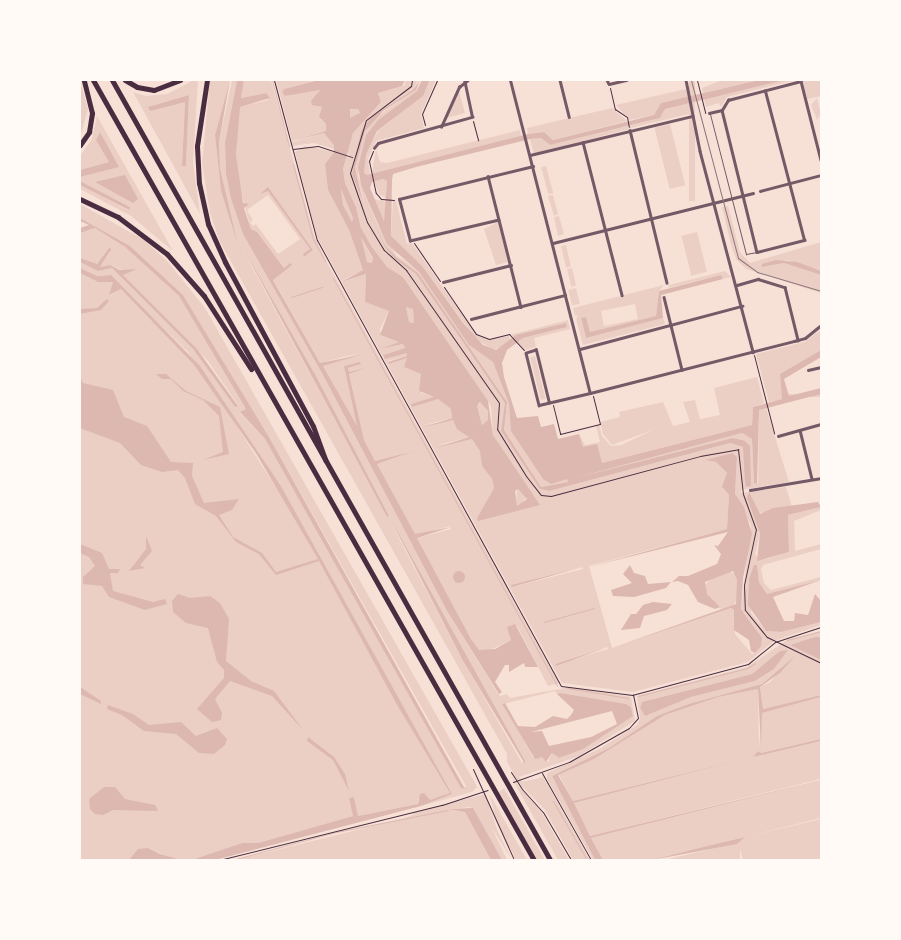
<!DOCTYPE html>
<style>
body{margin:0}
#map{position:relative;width:901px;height:940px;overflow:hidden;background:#f7e1d7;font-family:Cabin,sans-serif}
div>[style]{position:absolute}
.green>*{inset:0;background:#ebcfc5;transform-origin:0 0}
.round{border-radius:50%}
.water>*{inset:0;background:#dcb8b0}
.stream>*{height:1px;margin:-0.5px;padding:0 0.5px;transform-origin:0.5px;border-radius:0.5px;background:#dcb8b0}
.path>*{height:1px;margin:-0.5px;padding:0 0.5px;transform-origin:0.5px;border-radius:0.5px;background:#4a2c40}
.service>*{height:1px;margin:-0.5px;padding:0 0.5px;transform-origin:0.5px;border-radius:0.5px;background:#755966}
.minor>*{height:2.5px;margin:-1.25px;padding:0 1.25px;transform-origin:1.25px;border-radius:1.25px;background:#755966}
.tertiary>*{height:3px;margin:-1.5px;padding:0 1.5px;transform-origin:1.5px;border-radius:1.5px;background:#755966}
.motorway>*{height:5px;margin:-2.5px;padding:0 2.5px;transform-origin:2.5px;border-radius:2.5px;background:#4a2c40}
.tram>*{height:1px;margin:-0.5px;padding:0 0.5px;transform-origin:0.5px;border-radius:0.5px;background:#8f747c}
span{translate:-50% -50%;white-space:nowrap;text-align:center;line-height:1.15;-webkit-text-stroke:5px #fffaf5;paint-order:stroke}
.frame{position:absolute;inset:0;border:81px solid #fffaf5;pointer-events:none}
</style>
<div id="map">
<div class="green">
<div style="clip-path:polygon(evenodd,194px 80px,198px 80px,193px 163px,200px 214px,133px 92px,146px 96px,167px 94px,194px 80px,189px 95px,186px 166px,182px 166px,185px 101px,148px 107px,189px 95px)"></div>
<div style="clip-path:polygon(evenodd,210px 80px,230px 80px,215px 135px,221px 191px,238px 244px,220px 176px,219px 142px,232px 80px,237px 80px,225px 143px,226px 174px,231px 199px,243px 234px,323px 375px,447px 611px,497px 692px,500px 696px,507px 694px,510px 698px,570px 687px,631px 697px,635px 721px,579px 756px,519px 777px,522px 782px,543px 777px,590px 860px,573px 860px,545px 810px,519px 783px,507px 762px,507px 754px,220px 242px,210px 213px,202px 163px,210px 80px,242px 248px,316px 376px,389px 516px,387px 517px,242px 248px,210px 80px,390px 521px,524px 761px,522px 763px,463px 661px,390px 521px,210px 80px,555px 691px,557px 694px,626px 704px,631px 707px,633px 716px,567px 755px,559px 758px,552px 753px,548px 762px,542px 757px,533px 757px,503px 704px,555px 691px)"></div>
<div style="clip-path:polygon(evenodd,244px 80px,271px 80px,314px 235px,324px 257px,559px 683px,548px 686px,517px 626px,511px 640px,488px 651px,479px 650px,471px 639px,417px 538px,451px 529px,450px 526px,415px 535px,377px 464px,414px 451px,375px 461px,364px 440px,349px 374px,368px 367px,349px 372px,348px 368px,361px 364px,344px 366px,358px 429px,323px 366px,359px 353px,320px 363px,273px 279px,292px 265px,284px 268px,257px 232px,251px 229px,237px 177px,236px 155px,239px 107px,268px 100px,266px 93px,241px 98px,244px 80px,268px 191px,313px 250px,305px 257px,310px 249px,268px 191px,244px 80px,268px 195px,300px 239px,278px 254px,256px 224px,253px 226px,250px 222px,253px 220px,247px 210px,268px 195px)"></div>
<div style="clip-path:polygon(276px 80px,319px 80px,284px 89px,282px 92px,285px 96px,319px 88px,316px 106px,322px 107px,320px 119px,326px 124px,326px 131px,292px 141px)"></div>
<div style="clip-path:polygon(evenodd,405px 80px,418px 80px,413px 90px,371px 117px,366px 125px,352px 174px,364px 202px,355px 168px,365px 131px,376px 117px,416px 90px,422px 80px,417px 91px,378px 120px,366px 135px,358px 175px,361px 185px,378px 225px,397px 256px,405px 261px,419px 272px,469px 345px,493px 362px,509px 404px,514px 435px,543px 479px,568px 479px,568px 482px,541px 487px,504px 430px,507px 402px,418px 273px,396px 257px,385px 245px,365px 207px,385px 247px,395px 259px,416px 274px,505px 403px,501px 431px,540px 489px,549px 491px,730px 443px,743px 447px,744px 451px,750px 446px,734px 438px,572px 481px,571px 479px,742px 433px,752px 439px,754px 483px,758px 484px,759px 410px,766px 408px,789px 482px,741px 490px,741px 493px,786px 487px,792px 507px,755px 514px,760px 533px,755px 555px,766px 559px,789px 552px,788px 515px,821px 507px,821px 510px,794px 521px,795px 551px,821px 544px,821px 549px,763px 565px,761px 569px,764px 583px,771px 590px,821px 577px,821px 580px,767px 594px,759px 582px,757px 565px,751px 613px,766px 631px,781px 632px,821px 622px,821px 625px,774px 641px,748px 662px,633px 692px,562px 683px,316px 235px,295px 152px,305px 146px,334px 152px,325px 164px,328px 190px,349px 230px,363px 270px,343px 280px,366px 274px,365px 302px,389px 311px,380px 329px,381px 336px,400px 342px,380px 349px,403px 344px,405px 348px,383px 355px,385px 358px,407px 353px,407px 356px,388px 361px,389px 364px,408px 358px,406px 368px,421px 374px,421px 393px,435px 397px,412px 404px,438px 399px,451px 409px,452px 418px,424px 425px,453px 420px,469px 437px,435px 446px,472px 439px,481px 451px,482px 466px,492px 479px,494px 488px,477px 518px,538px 504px,493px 435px,491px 406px,403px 277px,387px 267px,372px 247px,361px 228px,356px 207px,345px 183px,343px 169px,346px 157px,350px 154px,347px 153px,353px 133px,381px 102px,378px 93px,405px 85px,405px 80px,727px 454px,732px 453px,737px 457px,735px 494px,751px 525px,741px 609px,756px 629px,757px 651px,752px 654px,735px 634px,734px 610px,731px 608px,612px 648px,589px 566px,727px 529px,729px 495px,723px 489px,727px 473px,716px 462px,705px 460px,542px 503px,727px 454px,405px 80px,582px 567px,583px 569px,512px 587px,512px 585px,582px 567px,405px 80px,607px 647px,608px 649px,555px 665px,555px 664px,607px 647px)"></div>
<div style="clip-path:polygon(429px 80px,436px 80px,421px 114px,424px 128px,376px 141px,368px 159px,370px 175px,367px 175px,364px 173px,366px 155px,378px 131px,422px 96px)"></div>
<div style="left:689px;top:80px;width:6px;height:121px"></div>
<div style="clip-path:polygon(722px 80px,759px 80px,703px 93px,702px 88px)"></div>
<div style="clip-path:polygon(785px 80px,795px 80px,727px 97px,721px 107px,719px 103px,706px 107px,704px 99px)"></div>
<div style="clip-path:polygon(802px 80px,821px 80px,821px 96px,807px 99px)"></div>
<div style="clip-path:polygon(80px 81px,88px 109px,80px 138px)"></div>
<div style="clip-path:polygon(686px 89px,688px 97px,661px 103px,654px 115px,629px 120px,616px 105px)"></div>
<div style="clip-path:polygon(459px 91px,465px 113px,447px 118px,447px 116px)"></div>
<div style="clip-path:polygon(817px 98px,821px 114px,817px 120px,811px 105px)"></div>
<div style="clip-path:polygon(689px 103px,689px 114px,630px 128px,630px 126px,660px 118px,665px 109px)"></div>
<div class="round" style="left:348.5px;top:107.5px;width:11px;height:11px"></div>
<div style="clip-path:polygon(612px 108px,627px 121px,553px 140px,544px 132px,528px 134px,527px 128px)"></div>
<div style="clip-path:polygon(97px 116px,173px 251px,131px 216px,80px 189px,80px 185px,128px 210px,130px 207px,80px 181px,80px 177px,118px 167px,99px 133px,97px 140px,109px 162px,80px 170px,80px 156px,92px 139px)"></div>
<div style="left:670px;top:124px;width:63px;height:16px;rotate:76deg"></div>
<div style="clip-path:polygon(628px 126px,629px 129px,534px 154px,530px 139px,541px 138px,550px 145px)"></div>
<div style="clip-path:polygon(520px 130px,521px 136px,372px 174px,376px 149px,380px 162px,387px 163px)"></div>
<div style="clip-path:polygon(324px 133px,334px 144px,334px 149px,314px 143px,293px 146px,292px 142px)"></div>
<div style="left:546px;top:166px;width:28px;height:5px;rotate:75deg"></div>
<div style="clip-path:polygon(385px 179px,387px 181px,386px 198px,379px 194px,374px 181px)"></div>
<div style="clip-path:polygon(341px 189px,353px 218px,352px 223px,343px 205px)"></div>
<div style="clip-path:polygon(553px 195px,558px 214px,554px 216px,548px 196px)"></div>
<div style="clip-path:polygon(374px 199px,386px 202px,384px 222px)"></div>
<div style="clip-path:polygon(393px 201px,396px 201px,407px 244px,412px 243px,476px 335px,489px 340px,508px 336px,511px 339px,503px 346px,493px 350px,475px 338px,423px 267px,395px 242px,391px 236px)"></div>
<div style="clip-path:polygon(80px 204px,144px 240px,169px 263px,205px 308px,475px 783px,477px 787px,472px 792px,421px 806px,452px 794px,281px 486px,188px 352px,108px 275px,97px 276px,80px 268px,80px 262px,98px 271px,112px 268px,193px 349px,235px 407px,238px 405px,208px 361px,123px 275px,123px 270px,110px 265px,100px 267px,111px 251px,95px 265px,80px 258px,80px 233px,95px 228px,125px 247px,179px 296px,246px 409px,240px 413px,265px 439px,463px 789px,466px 786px,269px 437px,183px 295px,130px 246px,80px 218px)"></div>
<div style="clip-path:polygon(728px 206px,740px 252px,750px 263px,821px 242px,821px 271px,787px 260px,763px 267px,784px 263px,821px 275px,821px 293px,746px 269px,736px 259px,731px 245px,722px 207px)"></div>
<div style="clip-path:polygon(559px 216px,564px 234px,558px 236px,554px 217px)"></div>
<div style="clip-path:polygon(498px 222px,508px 262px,496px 265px,484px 229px)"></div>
<div style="left:697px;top:232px;width:41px;height:16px;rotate:76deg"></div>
<div style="clip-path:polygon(360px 235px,373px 259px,372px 263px,367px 262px)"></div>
<div style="left:566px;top:245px;width:22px;height:5px;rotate:77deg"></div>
<div style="left:572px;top:268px;width:18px;height:5px;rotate:77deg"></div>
<div style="clip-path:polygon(725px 271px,731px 277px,723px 279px,721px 275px,668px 288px,669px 285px)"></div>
<div style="clip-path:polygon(80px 273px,98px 282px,113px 282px,110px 295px,121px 289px,194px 365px,227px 411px,300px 525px,397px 705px,450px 793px,448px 795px,429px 801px,418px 798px,418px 804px,358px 816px,354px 797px,350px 798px,353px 816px,258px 843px,241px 843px,199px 859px,173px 859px,148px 848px,129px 860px,80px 860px)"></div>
<div style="clip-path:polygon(evenodd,664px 285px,659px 291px,656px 316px,590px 332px,586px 317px,581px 319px,586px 338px,663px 318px,665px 324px,583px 345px,576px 319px,578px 315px,575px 316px,573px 308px,664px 285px,635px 304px,638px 319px,604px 326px,601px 311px,635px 304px)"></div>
<div style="left:576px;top:288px;width:16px;height:8px;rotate:76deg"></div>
<div style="clip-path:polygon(406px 307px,413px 309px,414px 323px,409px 322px)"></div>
<div style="clip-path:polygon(568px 320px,570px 329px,534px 338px,536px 347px,526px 350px,517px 342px,523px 338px,567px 327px,566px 323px,513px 337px,510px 335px)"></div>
<div style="clip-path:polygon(821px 330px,821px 350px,780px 374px,783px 399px,769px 402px,756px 354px,804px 342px)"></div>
<div style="left:535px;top:356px;width:44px;height:5px;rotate:76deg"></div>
<div style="clip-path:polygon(757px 377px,764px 403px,753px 407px,752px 425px,602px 463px,583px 447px,579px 434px,585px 445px,600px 442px,596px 426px,599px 425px,602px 436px,611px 446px,621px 445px,653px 430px,612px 445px,603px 434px,600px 422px,620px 417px,619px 412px,663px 402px,673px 426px,690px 422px,683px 402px,695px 400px,700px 419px,720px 415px,714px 388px)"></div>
<div style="left:821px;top:394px;width:3px;height:54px;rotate:90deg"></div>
<div style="clip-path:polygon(482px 402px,488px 411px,488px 420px,482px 425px,477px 406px)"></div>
<div style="clip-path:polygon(517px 489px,527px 497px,519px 506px,516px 506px)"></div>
<div style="clip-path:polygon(729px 571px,735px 574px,737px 580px,737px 599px,733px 607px,721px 609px,707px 594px,704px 586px,714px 576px)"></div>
<div style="clip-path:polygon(evenodd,821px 631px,821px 637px,791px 645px,821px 660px,821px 695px,763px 709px,760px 687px,770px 682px,796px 655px,762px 684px,657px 716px,609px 748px,552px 776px,595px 860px,593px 860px,547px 779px,547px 773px,601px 748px,637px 725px,640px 719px,637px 696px,747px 667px,787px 640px,821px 631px,788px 650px,774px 669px,755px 681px,691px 697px,645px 716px,640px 708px,642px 702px,752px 674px,780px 652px,788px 650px)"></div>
<div style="clip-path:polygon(758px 689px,759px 747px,762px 713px,821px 697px,821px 739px,760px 753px,758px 751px,753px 757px,821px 741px,821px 779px,590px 836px,574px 803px,748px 758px,573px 801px,558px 773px,594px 759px,665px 715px,718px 697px)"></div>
<div style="clip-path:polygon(511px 777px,542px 813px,569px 860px,558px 860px)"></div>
<div style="clip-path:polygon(821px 780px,821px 818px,749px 836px,821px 819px,821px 860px,743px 860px,740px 849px,740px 860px,664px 860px,737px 843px,744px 837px,652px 860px,603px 860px,591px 838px)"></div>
<div style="clip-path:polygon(504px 788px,534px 841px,545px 860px,537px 860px,499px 792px)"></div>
<div style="clip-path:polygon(489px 793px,527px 860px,516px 860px,497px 822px)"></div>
<div style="clip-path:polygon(485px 794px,498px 832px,512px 860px,492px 828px,507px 860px,502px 860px,470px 807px,448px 809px,465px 812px,491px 860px,236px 860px,405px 818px,415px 814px,411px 813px)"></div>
</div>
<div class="water">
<div style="clip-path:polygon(230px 80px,219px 142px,220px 169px,238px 245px,221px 191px,215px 135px)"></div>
<div style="clip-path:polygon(237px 80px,244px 80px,241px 98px,266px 93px,270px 98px,240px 107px,236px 155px,243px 203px,249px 204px,244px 208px,251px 229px,257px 232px,284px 268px,290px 263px,292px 265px,273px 280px,320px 363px,360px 355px,323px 366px,357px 426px,344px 366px,360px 362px,361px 364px,348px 368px,349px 372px,368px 367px,349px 374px,364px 440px,375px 461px,414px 451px,377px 464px,415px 534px,451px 527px,417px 538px,471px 639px,479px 650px,495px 649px,511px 640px,507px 627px,515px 624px,538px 667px,525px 667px,524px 663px,509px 672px,509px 665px,505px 665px,495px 682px,502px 692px,499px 694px,447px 611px,323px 375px,243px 234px,231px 199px,226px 174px,225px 143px)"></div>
<div style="clip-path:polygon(evenodd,319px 80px,405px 80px,402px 86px,378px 93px,381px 102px,353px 133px,343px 169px,345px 183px,356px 207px,361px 228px,372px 247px,387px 267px,403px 277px,488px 401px,493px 435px,540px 505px,478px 521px,477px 518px,494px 488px,492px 479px,482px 466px,480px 451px,472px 439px,435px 448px,469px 437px,457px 429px,453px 420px,424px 427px,452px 418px,451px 409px,438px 399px,412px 407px,411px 404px,434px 397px,419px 391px,421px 374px,404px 367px,407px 358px,389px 364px,388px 362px,407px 356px,407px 353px,385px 359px,383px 355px,405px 348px,403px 344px,380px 349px,399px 342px,380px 335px,389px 311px,365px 302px,366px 274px,343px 281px,363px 270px,349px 230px,328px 190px,325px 164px,334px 152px,334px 145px,324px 133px,292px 141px,326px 131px,326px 124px,319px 117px,322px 107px,312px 105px,311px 101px,320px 90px,285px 96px,282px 92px,284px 89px,319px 80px,350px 109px,358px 109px,360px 113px,350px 118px,350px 109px,319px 80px,341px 189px,353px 218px,352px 222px,343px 205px,341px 189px,319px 80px,361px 237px,373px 258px,372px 263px,367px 262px,361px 237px,319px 80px,406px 307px,413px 309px,414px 323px,409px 322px,406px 307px,319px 80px,480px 402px,488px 411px,488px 420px,482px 425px,477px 406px,480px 402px,319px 80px,518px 489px,527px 499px,517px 506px,515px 491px,518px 489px)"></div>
<div style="clip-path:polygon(420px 80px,416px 90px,383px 111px,365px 131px,355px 168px,363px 202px,352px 174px,361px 132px,371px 117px,413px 90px)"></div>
<div style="clip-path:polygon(evenodd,422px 80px,429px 81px,423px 96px,377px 131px,366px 155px,364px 173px,367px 175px,528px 134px,544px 132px,553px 140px,654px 115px,661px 103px,759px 80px,785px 80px,665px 109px,660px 118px,550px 145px,541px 138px,530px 139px,416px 167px,393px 174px,392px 180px,391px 236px,423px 267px,464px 324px,483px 345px,496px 350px,516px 335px,566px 323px,567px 327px,523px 338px,507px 350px,502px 363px,504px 377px,517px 418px,538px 416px,541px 427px,554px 424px,558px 439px,579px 434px,583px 447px,597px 444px,602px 463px,752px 425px,753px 407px,782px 399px,780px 374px,821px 350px,821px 357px,784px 379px,789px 396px,821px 388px,821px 394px,759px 410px,757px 484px,754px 483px,752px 439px,742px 433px,571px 479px,733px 438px,745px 441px,750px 446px,751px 486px,746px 487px,745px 483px,743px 447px,730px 443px,549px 491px,540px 489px,501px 431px,505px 403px,416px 274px,395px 259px,385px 247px,365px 206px,385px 245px,396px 257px,418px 273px,507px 402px,504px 430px,541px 487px,568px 482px,567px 479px,551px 484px,543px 479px,511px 431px,509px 404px,493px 362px,469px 345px,419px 272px,387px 244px,361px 185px,358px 167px,366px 135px,378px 120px,417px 91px,422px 80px,383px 179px,387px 181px,384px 221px,370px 188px,372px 182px,383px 179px)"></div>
<div style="clip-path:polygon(189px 95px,186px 166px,182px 166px,185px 102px,150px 111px,148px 107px)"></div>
<div style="clip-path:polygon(100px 132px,119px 167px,80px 177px,80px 170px,109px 162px,96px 140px)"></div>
<div style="clip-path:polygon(125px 175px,138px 199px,133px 203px,95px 182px)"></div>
<div style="clip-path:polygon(80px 181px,130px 207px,129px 210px,80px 185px)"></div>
<div style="clip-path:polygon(268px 187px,313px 250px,304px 257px,303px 254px,310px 249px,268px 191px,260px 194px)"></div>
<div style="clip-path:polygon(80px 218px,130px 246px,183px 295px,269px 437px,465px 789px,461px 788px,265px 439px,240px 412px,246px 409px,179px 296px,125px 247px,95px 228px,80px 233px,80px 228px,89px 225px,80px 221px)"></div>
<div style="clip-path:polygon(110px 247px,111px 250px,100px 267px,110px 265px,120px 270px,137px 269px,123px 275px,197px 349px,238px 406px,235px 407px,193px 349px,112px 268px,98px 271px,80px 262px,80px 258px,97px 264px)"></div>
<div style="clip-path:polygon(243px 248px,316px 376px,389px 516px,387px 517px)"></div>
<div style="clip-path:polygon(776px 260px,797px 262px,821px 271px,821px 275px,784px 263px,762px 267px,762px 264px)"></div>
<div style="clip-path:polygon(80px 268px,97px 276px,111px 275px,200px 366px,281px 486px,452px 794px,421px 806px,215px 860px,192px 860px,242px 843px,258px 843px,353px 816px,349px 798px,354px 797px,358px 816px,418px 804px,420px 794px,424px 793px,430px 800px,450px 793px,397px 705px,319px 561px,276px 575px,259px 554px,236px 542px,216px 516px,195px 504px,185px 478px,178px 470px,162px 472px,141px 465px,120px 443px,80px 428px,80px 377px,83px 383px,113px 390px,124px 417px,147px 426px,171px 462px,193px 463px,192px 476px,204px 503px,239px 499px,232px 510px,219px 515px,233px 537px,262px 553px,276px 572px,318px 559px,257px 455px,194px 365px,121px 289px,109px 295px,113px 282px,98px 282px,80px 273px)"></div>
<div style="clip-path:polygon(721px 275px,723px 279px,661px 295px,663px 318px,586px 338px,581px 318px,586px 317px,590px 332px,656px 316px,659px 291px)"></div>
<div style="clip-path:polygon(107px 299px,109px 301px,101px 310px,80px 314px,80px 309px,97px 308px)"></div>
<div style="clip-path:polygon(156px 374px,166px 374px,186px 391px,220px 407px,229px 454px,203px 460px,223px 452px,219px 416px,203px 400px,183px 391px,171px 379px,162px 379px)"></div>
<div style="clip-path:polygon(732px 453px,737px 457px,735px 494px,744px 507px,752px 534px,743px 578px,741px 609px,762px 638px,761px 646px,755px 653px,751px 651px,749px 640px,734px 630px,734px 610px,731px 608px,612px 648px,736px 604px,737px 580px,733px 571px,705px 582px,707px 594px,720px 607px,715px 609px,698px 602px,688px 585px,678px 581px,672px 582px,679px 576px,688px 576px,717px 564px,721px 554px,714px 545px,718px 546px,728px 532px,589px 567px,727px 529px,729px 495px,722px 487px,727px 473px,716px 462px,705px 460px,541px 502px)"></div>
<div style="clip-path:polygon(749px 492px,760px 514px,773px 508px,818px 502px,821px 507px,788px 515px,789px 552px,757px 561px,760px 533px,747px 498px)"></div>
<div style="clip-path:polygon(391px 520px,525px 761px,525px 764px,463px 661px)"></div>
<div style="clip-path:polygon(146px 536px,152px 551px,140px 565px,145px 568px,129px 571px,146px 549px)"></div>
<div style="clip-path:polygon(80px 544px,102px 553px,109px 569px,120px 569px,118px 573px,110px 573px,113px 591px,153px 602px,165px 599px,167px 604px,145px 610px,109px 597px,102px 586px,83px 584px,83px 577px,95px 566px,89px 557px,80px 553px)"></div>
<div style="clip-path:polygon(630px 565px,634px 573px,645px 576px,648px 584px,671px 582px,666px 588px,634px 597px,613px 596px,611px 590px,632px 583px,623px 574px)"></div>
<div style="clip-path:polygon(754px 565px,757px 565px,759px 582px,767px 594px,821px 580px,773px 597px,784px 621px,794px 621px,795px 613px,808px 615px,815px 594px,821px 601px,821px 622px,781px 632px,766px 631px,748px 605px,749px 579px)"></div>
<div style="clip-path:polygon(583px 567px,512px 587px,511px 585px)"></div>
<div class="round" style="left:453px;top:571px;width:12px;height:12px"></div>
<div style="clip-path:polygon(178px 594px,190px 598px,210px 596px,220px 603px,229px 619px,226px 661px,251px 681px,274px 691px,304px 731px,272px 696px,230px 681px,215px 699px,222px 713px,221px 720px,212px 722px,197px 709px,224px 678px,224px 670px,217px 662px,208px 628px,186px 623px,173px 612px,172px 601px)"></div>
<div style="clip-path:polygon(653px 602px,672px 604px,667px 610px,644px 616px,640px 628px,621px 630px,631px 614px,636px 614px,643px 605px)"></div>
<div style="clip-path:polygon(815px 637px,821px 637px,821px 660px,790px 645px)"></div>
<div style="clip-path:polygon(608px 647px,556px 666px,555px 664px)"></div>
<div style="clip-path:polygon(788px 650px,774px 669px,755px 681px,691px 697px,645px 716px,640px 708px,642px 702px,752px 674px,780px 651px)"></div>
<div style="clip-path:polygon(796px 655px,780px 673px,760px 687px,763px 709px,821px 695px,821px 697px,762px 713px,761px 747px,758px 689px,718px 697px,665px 715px,594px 759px,558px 775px,573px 801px,748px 758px,574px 803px,590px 836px,821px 780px,591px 838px,603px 860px,595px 860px,552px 776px,609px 748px,657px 716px,689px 704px,762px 684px)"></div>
<div style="clip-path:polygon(80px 687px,101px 701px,101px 704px,80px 694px)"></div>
<div style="clip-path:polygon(evenodd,560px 693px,626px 704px,631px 707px,633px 716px,583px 749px,559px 758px,552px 753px,546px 762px,542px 757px,535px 759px,502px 704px,505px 703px,518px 726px,535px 727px,553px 716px,567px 719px,571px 715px,574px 710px,557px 694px,560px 693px,612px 711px,617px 724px,591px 737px,549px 746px,542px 731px,531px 732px,612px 711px)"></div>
<div style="clip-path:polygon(108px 705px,133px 714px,149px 725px,181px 722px,196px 736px,217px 728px,227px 739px,225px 745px,214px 754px,199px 753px,176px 734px,144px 731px,122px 715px,107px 709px)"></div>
<div style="clip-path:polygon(308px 737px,334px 757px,345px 774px,349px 791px,333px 760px,307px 741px)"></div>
<div style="clip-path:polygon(821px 739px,821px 741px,753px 757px,758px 751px,761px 753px)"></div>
<div style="clip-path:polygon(104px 787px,115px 787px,125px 799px,155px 805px,158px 811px,113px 810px,103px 815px,95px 814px,90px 809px,89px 799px)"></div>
<div style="clip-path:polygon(472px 808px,473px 808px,502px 860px,491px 860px,465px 812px,448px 809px)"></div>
<div style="clip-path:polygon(745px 837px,737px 844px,652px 860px,707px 846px)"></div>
<div style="clip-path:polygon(148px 848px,160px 854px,181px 860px,129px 860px,138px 849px)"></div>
</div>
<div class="stream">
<div style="left:272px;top:80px;width:68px;rotate:75.6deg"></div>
<div style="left:293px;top:164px;width:78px;rotate:75.1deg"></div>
<div style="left:313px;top:239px;width:25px;rotate:61deg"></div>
<div style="left:333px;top:278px;width:465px;rotate:61.2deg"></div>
<div style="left:291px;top:297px;width:33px;rotate:-18deg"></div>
<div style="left:544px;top:622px;width:52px;rotate:-15.6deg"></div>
<div style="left:787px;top:640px;width:35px;rotate:-15deg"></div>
<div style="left:567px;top:688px;width:62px;rotate:9.3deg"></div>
<div style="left:638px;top:696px;width:113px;rotate:-14.4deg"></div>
<div style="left:747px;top:668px;width:9px;rotate:-32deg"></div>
<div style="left:553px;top:801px;width:68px;rotate:60deg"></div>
<div style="left:232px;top:860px;width:108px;rotate:-15.1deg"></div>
<div style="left:336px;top:832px;width:114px;rotate:-11.1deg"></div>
</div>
<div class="path">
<div style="left:274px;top:80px;width:166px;rotate:75deg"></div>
<div style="left:317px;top:240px;width:508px;rotate:61.32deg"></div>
<div style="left:561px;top:686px;width:72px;rotate:7.2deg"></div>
<div style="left:632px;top:695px;width:120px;rotate:-15deg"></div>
<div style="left:748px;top:664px;width:35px;rotate:-39deg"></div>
<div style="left:775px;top:642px;width:48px;rotate:-18.1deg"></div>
<div style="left:412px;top:80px;width:6px;rotate:99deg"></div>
<div style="left:411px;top:86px;width:56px;rotate:142.9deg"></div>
<div style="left:366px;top:120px;width:55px;rotate:106.8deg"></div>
<div style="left:350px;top:173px;width:52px;rotate:70.9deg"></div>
<div style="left:367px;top:222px;width:33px;rotate:59deg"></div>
<div style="left:384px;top:250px;width:30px;rotate:42deg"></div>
<div style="left:406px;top:270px;width:162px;rotate:55deg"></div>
<div style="left:499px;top:403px;width:26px;rotate:94deg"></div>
<div style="left:497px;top:429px;width:55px;rotate:58.3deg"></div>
<div style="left:526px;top:476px;width:24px;rotate:52deg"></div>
<div style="left:541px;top:495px;width:10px;rotate:6deg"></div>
<div style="left:551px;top:496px;width:154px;rotate:-15deg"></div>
<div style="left:700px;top:456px;width:39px;rotate:-10deg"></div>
<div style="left:738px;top:449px;width:45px;rotate:83.7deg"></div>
<div style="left:743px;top:494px;width:37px;rotate:70deg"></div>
<div style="left:756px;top:529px;width:57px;rotate:102.1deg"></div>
<div style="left:744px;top:585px;width:25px;rotate:88deg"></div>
<div style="left:745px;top:610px;width:35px;rotate:51deg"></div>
<div style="left:767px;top:637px;width:60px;rotate:25.7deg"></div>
<div style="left:697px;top:80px;width:34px;rotate:76deg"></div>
<div style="left:610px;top:88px;width:22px;rotate:77deg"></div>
<div style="left:615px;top:109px;width:14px;rotate:34deg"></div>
<div style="left:627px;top:117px;width:10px;rotate:79deg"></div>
<div style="left:473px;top:121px;width:20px;rotate:75deg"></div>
<div style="left:425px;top:125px;width:11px;rotate:-105deg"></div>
<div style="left:422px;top:114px;width:37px;rotate:-66deg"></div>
<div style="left:293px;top:149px;width:25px;rotate:-7deg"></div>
<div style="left:318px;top:146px;width:36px;rotate:18deg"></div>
<div style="left:373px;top:151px;width:11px;rotate:112deg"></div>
<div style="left:369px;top:161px;width:33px;rotate:78deg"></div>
<div style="left:376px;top:193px;width:8px;rotate:50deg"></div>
<div style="left:381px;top:199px;width:13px;rotate:4deg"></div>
<div style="left:414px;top:243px;width:46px;rotate:55.6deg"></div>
<div style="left:444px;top:287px;width:57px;rotate:55.8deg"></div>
<div style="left:476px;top:334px;width:14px;rotate:21deg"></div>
<div style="left:489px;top:339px;width:21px;rotate:-14deg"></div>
<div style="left:509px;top:334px;width:22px;rotate:47deg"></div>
<div style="left:754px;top:355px;width:81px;rotate:75.6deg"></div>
<div style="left:553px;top:405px;width:30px;rotate:76deg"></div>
<div style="left:560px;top:434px;width:41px;rotate:-14deg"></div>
<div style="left:600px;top:424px;width:29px;rotate:-104deg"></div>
<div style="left:473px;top:769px;width:100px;rotate:65.7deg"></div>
<div style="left:511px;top:772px;width:20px;rotate:57deg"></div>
<div style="left:522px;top:789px;width:31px;rotate:48deg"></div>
<div style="left:543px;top:812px;width:56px;rotate:59.7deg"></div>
<div style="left:542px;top:773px;width:100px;rotate:60.6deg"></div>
<div style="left:513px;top:782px;width:59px;rotate:-19.7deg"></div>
<div style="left:569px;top:762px;width:69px;rotate:-29.5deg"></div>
<div style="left:629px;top:728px;width:13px;rotate:-48deg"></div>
<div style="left:638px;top:718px;width:24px;rotate:-102deg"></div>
<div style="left:219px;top:860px;width:230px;rotate:-13.9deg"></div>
<div style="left:442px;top:805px;width:48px;rotate:-18.1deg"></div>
</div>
<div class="service">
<div style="left:710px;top:114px;width:145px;rotate:75.6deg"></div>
<div style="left:746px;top:254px;width:11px;rotate:-10deg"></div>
</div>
<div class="minor">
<div style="left:560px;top:80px;width:38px;rotate:76deg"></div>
<div style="left:607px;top:80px;width:4px;rotate:63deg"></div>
<div style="left:609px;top:84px;width:18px;rotate:-13deg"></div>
<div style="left:686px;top:80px;width:72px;rotate:78.8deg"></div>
<div style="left:700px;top:151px;width:208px;rotate:75.2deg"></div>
<div style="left:722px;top:110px;width:146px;rotate:76.2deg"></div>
<div style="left:757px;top:252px;width:49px;rotate:-14.3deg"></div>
<div style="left:804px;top:240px;width:154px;rotate:-104.7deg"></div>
<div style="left:722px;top:110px;width:12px;rotate:-59deg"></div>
<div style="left:728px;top:100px;width:75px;rotate:-14.6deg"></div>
<div style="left:801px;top:81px;width:81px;rotate:75.8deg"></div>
<div style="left:709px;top:113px;width:13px;rotate:-13deg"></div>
<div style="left:441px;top:127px;width:44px;rotate:-65.8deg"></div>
<div style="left:459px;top:87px;width:11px;rotate:-38deg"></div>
<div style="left:630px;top:130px;width:157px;rotate:76.4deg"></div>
<div style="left:583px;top:142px;width:158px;rotate:75.7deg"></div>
<div style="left:374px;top:148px;width:6px;rotate:-51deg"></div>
<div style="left:378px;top:143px;width:98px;rotate:-15.5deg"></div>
<div style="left:472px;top:117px;width:38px;rotate:-102deg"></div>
<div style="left:530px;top:155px;width:167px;rotate:-13.5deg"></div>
<div style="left:488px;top:176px;width:135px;rotate:75.9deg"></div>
<div style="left:760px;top:191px;width:63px;rotate:-14.7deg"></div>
<div style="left:499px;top:220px;width:91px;rotate:166.7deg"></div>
<div style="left:410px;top:241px;width:43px;rotate:-104.7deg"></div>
<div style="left:399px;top:199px;width:138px;rotate:-13.8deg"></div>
<div style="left:553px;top:243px;width:206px;rotate:-14deg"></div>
<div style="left:443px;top:282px;width:70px;rotate:-14deg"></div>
<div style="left:737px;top:285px;width:22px;rotate:-16deg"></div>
<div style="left:758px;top:279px;width:28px;rotate:17deg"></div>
<div style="left:785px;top:287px;width:55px;rotate:76.2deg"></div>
<div style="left:664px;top:297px;width:75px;rotate:76.1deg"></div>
<div style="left:471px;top:319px;width:97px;rotate:-14.3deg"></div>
<div style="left:580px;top:349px;width:168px;rotate:-14.9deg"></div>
<div style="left:808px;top:370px;width:13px;rotate:-13deg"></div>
<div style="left:549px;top:403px;width:55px;rotate:-103.8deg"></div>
<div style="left:536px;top:350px;width:10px;rotate:163deg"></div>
<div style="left:526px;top:353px;width:54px;rotate:76deg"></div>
<div style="left:539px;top:405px;width:52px;rotate:-13.2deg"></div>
<div style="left:800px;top:430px;width:50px;rotate:76.2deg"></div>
<div style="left:778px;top:436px;width:45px;rotate:-15.6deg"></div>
<div style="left:750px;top:490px;width:72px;rotate:-9.6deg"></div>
</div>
<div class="tertiary">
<div style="left:510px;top:80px;width:323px;rotate:75.7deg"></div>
<div style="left:590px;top:393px;width:211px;rotate:-14.3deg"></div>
<div style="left:794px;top:341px;width:11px;rotate:-15deg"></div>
<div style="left:805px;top:338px;width:21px;rotate:-39deg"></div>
</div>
<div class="motorway">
<div style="left:93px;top:80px;width:896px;rotate:60.52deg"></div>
<div style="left:112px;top:80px;width:895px;rotate:60.68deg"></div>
<div style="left:125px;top:80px;width:14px;rotate:30deg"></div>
<div style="left:137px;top:87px;width:17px;rotate:10deg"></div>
<div style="left:154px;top:90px;width:28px;rotate:-21deg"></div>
<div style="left:207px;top:80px;width:67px;rotate:98.6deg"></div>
<div style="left:197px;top:146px;width:37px;rotate:87deg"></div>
<div style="left:199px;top:183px;width:42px;rotate:77.6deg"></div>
<div style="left:208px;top:224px;width:42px;rotate:65.9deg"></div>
<div style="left:225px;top:262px;width:186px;rotate:61.8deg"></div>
<div style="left:313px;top:426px;width:37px;rotate:70deg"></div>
<div style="left:80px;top:145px;width:16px;rotate:-55deg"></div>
<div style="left:89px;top:132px;width:19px;rotate:-81deg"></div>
<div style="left:92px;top:113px;width:34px;rotate:-104deg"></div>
<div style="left:80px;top:199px;width:42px;rotate:25.3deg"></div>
<div style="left:118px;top:217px;width:61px;rotate:37.1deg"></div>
<div style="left:167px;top:254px;width:56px;rotate:48.6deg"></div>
<div style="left:204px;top:296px;width:87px;rotate:57.2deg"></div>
</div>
<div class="tram">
<div style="left:691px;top:80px;width:184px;rotate:75.2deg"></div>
<div style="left:738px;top:258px;width:24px;rotate:36deg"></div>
<div style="left:757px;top:272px;width:67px;rotate:16.5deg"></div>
</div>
<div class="frame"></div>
</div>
